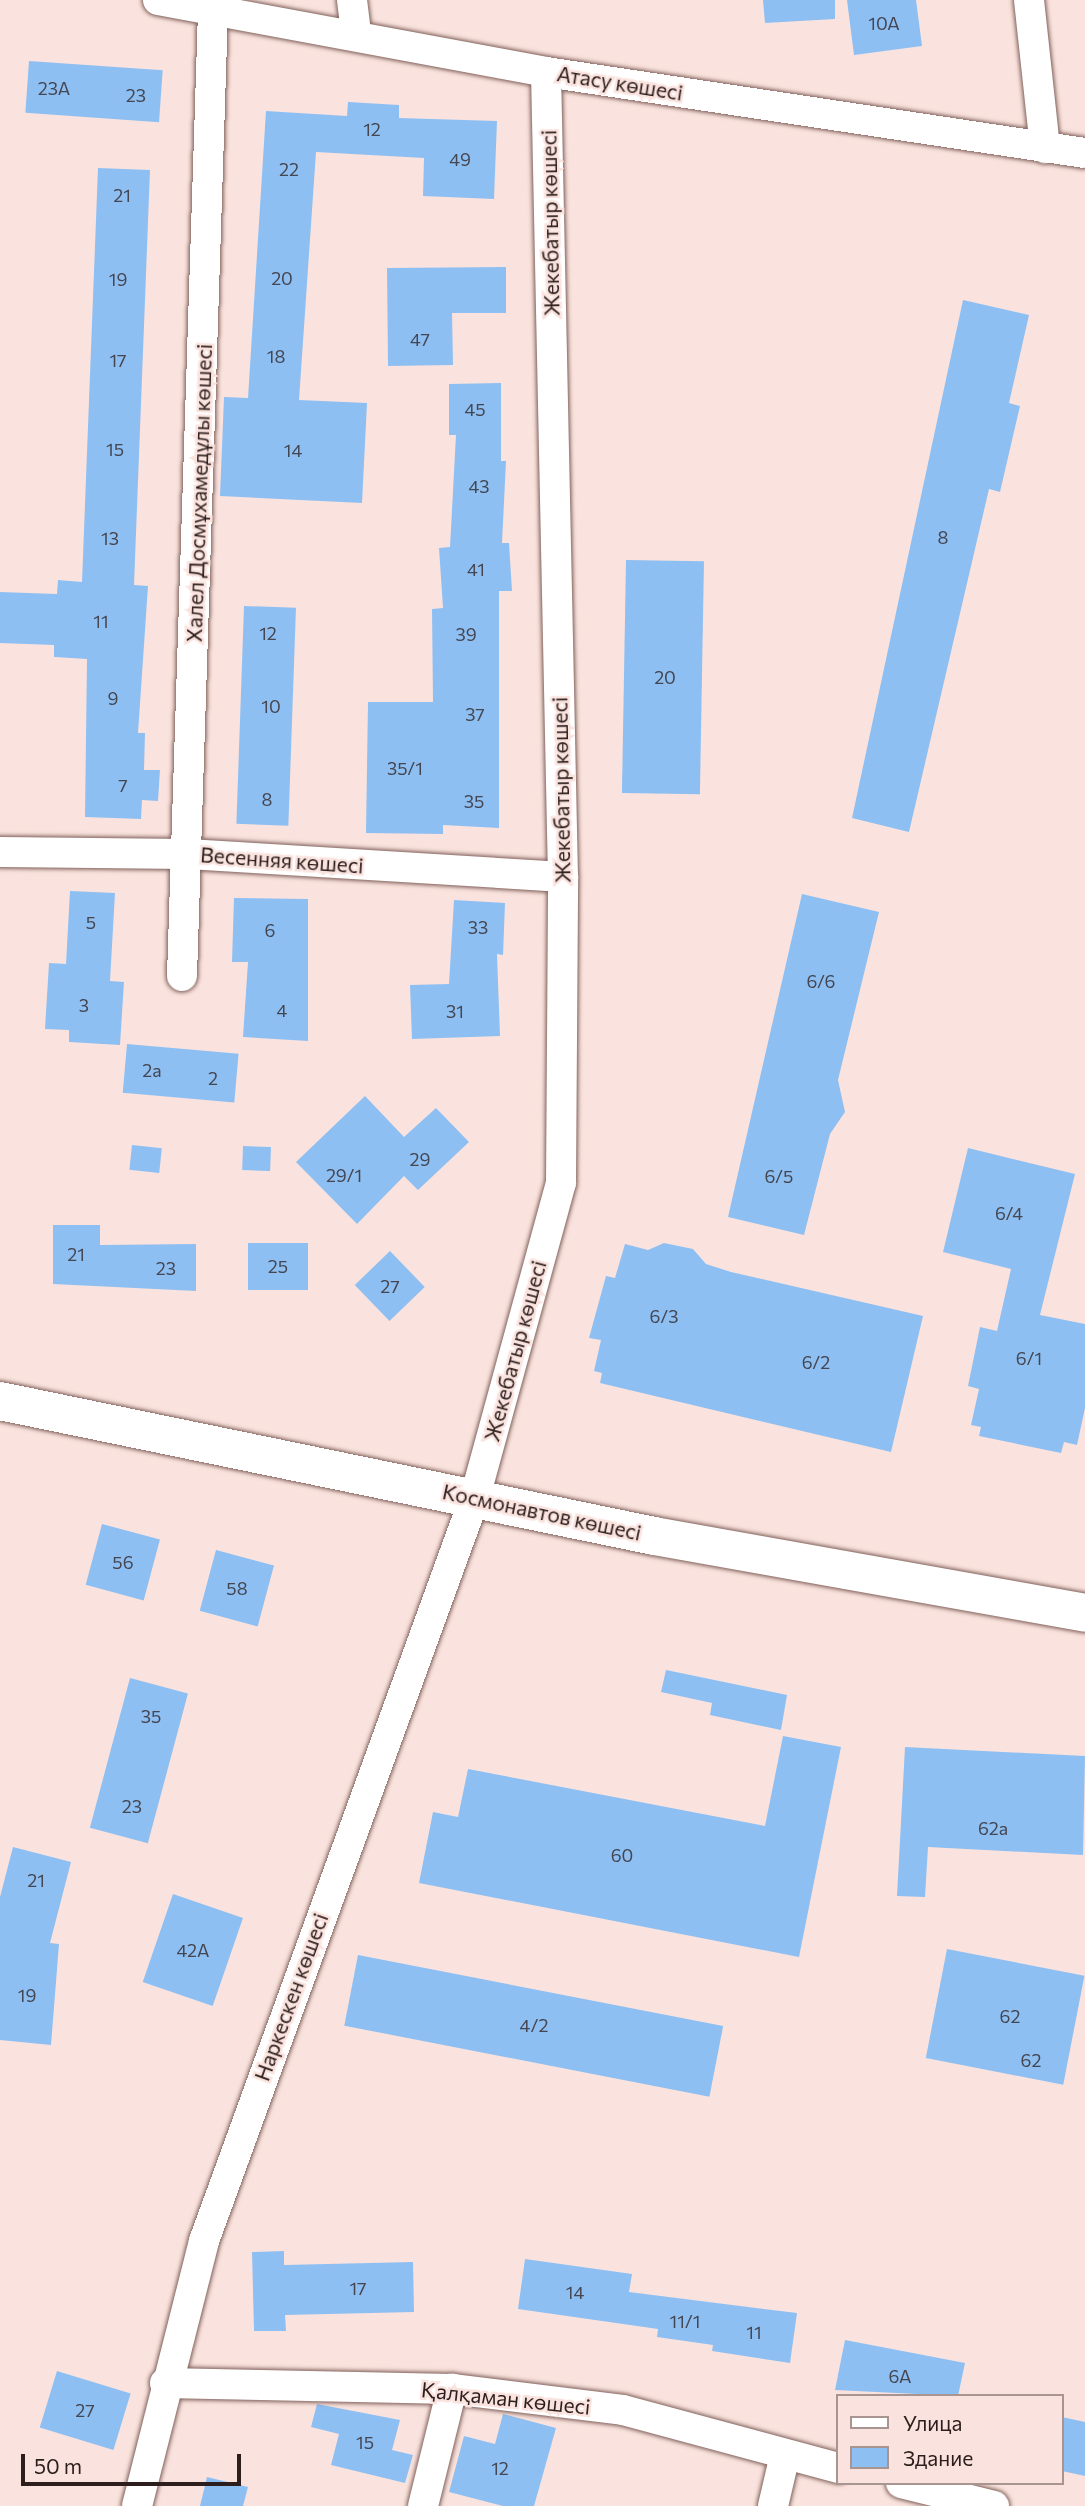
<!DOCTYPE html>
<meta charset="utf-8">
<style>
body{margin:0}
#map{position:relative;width:1085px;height:2506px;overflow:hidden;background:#fae3de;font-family:Commissioner,sans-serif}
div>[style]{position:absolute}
.building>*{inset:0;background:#8ebff2;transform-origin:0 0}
.roads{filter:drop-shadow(0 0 2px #81615b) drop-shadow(0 0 2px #81615b)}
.street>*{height:30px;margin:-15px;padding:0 15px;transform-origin:15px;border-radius:15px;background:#fff}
.secondary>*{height:38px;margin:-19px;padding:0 19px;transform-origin:19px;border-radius:19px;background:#fff}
span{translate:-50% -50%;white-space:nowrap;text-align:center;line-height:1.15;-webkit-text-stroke:5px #fae3de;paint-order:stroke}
.number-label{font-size:18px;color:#444652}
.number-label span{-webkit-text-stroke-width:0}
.street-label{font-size:21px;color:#2c1e1c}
.legend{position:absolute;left:836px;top:2394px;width:228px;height:91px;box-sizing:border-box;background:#fae3de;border:2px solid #a89490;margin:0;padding:9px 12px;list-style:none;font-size:21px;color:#2c1e1c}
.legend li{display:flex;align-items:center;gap:14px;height:35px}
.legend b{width:35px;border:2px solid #a89490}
.scale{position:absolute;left:21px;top:2454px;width:220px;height:32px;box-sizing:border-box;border:4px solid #2c1e1c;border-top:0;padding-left:9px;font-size:21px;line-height:24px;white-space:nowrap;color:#2c1e1c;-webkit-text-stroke:5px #fae3de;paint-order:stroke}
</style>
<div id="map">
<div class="building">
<div style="clip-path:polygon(763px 0,835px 0,835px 19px,765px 23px)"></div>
<div style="clip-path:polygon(847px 0,916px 0,922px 46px,854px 55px)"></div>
<div style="left:29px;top:61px;width:134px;height:52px;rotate:4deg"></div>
<div style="clip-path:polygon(348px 102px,399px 105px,399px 118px,497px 121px,494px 199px,423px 196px,424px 158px,316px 152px,299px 400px,367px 403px,362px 503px,220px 496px,224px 397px,248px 398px,266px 111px,347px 116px)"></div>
<div style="clip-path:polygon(98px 168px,150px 170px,134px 585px,148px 586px,138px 733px,145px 733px,144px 770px,160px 770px,158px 801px,142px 800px,141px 819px,85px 817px,87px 659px,54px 657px,54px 645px,0 643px,0 592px,57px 594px,58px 580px,82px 582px)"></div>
<div style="clip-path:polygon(506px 267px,506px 313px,452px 313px,453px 365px,388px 366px,387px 268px)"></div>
<div style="clip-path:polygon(963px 300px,1029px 315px,1009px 403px,1020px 406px,1000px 492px,989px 489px,909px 832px,852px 818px)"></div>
<div style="clip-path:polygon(501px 383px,501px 461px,506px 461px,502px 543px,509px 543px,512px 591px,499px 591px,499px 828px,443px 825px,443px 834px,366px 833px,368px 702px,433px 702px,432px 609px,443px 608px,439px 548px,450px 547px,456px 435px,449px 435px,449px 384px)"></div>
<div style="left:626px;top:560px;width:78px;height:233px;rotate:1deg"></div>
<div style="left:244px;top:606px;width:52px;height:218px;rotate:2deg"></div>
<div style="clip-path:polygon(70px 891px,115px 893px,110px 981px,124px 982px,120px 1045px,69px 1042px,69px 1030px,45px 1029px,49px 963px,66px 964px)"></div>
<div style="clip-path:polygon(802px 894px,879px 912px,838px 1080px,845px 1112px,830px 1134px,804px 1235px,728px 1217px)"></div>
<div style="clip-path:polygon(234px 898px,308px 899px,308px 1041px,243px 1037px,248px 962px,232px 962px)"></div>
<div style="clip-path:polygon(454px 900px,505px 903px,503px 955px,497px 954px,500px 1036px,412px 1039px,410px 985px,449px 984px)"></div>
<div style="left:127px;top:1044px;width:112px;height:49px;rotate:5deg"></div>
<div style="clip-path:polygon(365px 1096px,404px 1137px,436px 1108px,469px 1142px,418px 1190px,404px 1176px,357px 1224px,296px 1162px)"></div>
<div style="left:132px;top:1145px;width:30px;height:25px;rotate:6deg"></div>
<div style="left:243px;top:1146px;width:28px;height:24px;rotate:2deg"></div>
<div style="clip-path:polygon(968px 1148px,1075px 1174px,1040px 1315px,1085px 1324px,1085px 1408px,1077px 1445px,1064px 1442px,1061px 1453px,979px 1436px,981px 1427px,971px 1425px,979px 1389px,968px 1386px,980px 1327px,997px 1331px,1011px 1269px,943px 1252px)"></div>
<div style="clip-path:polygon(53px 1225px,100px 1225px,100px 1245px,196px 1244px,196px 1291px,53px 1284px)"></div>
<div style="left:248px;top:1243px;width:60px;height:47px"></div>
<div style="clip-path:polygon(664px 1243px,693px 1249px,706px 1264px,731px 1272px,923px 1316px,891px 1452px,600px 1383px,602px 1373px,594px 1371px,601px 1340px,589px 1338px,606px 1276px,615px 1278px,625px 1244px,648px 1250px)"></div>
<div style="left:390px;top:1251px;width:50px;height:49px;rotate:46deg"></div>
<div style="left:102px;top:1524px;width:60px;height:63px;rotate:15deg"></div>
<div style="left:216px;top:1550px;width:60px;height:63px;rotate:15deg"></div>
<div style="clip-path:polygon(666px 1670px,787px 1695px,781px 1730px,710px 1715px,712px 1703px,661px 1692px)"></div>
<div style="left:130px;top:1678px;width:60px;height:155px;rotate:15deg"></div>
<div style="clip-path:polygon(783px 1736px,841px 1747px,799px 1957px,419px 1883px,433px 1812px,458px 1817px,468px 1769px,765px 1826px)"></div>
<div style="clip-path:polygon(905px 1747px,1085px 1756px,1083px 1855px,928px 1847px,925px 1897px,897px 1896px)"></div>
<div style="clip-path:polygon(13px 1847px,71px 1862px,50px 1943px,59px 1944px,51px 2045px,0 2040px,0 1897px)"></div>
<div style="left:173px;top:1894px;width:74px;height:93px;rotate:19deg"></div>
<div style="left:947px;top:1949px;width:140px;height:111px;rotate:11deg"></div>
<div style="left:358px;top:1955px;width:372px;height:72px;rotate:11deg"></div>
<div style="clip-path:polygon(284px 2251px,284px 2265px,413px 2262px,414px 2312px,285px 2315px,286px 2331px,254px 2331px,252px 2252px)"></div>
<div style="clip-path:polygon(525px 2259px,632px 2274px,629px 2292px,797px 2313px,790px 2363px,712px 2351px,713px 2345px,657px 2337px,658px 2329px,518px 2309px)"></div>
<div style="clip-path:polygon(845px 2340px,965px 2363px,958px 2396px,835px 2390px)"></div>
<div style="left:57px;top:2371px;width:77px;height:59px;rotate:17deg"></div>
<div style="clip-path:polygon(317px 2404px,400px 2420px,392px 2450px,413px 2455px,405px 2483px,331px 2465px,339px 2434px,311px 2427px)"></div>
<div style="clip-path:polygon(503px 2414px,556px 2428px,534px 2506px,503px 2506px,449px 2492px,464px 2436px,495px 2444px)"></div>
<div style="clip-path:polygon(1062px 2417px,1085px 2422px,1085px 2476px,1062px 2471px)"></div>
<div style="clip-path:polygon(207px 2477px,248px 2487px,243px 2506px,200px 2506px)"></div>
</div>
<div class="roads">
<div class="street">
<div style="left:158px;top:0;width:395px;rotate:10.5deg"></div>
<div style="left:546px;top:72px;width:545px;rotate:8.55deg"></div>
<div style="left:352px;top:0;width:33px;rotate:83deg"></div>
<div style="left:1029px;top:0;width:149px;rotate:83.8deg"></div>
<div style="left:0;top:852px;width:188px;rotate:0.6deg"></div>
<div style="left:188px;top:854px;width:376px;rotate:3.5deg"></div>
<div style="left:182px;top:976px;width:967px;rotate:-88.16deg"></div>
<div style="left:165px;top:2383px;width:287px;rotate:1.2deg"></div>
<div style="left:452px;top:2389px;width:172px;rotate:7deg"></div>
<div style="left:623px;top:2410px;width:223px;rotate:15.1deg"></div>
<div style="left:901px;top:2483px;width:96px;rotate:13.9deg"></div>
<div style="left:137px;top:2506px;width:273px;rotate:-75.8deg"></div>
<div style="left:204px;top:2241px;width:792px;rotate:-69.99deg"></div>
<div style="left:475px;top:1497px;width:326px;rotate:-74.7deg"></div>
<div style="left:561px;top:1183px;width:306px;rotate:-89.6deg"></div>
<div style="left:563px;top:877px;width:805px;rotate:-91.21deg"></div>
<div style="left:423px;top:2506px;width:121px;rotate:-76.1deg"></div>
<div style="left:773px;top:2506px;width:52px;rotate:-76.8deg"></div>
</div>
<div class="secondary">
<div style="left:0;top:1401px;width:668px;rotate:11.66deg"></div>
<div style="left:654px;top:1536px;width:438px;rotate:10.1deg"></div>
</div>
</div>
<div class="number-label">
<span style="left:884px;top:23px">10А</span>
<span style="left:54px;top:88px">23А</span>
<span style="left:136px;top:95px">23</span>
<span style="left:372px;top:129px">12</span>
<span style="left:460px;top:159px">49</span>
<span style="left:289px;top:169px">22</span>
<span style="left:122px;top:195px">21</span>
<span style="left:282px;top:278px">20</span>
<span style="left:118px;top:279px">19</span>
<span style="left:420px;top:339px">47</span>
<span style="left:276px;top:356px">18</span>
<span style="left:118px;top:360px">17</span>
<span style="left:475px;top:409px">45</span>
<span style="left:115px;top:449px">15</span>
<span style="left:293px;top:450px">14</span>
<span style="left:479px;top:486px">43</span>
<span style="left:943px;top:537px">8</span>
<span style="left:110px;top:538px">13</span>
<span style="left:476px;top:569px">41</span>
<span style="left:101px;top:621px">11</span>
<span style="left:268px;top:633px">12</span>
<span style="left:466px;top:634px">39</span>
<span style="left:665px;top:677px">20</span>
<span style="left:113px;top:698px">9</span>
<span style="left:271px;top:706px">10</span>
<span style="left:475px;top:714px">37</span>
<span style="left:405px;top:768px">35/1</span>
<span style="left:123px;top:785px">7</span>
<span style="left:267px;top:799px">8</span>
<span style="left:474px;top:801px">35</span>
<span style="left:91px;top:922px">5</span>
<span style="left:478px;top:927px">33</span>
<span style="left:270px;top:930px">6</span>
<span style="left:821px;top:981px">6/6</span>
<span style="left:84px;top:1005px">3</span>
<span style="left:282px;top:1010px">4</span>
<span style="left:455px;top:1011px">31</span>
<span style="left:152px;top:1070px">2а</span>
<span style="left:213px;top:1078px">2</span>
<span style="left:420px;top:1159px">29</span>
<span style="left:344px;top:1175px">29/1</span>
<span style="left:779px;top:1176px">6/5</span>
<span style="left:1009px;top:1213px">6/4</span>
<span style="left:76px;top:1254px">21</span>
<span style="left:278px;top:1266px">25</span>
<span style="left:166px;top:1268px">23</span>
<span style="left:390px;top:1286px">27</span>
<span style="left:664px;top:1316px">6/3</span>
<span style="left:1029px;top:1358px">6/1</span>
<span style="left:816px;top:1362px">6/2</span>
<span style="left:123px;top:1562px">56</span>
<span style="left:237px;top:1588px">58</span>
<span style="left:151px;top:1716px">35</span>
<span style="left:132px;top:1806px">23</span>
<span style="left:993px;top:1828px">62а</span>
<span style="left:622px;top:1855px">60</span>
<span style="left:36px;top:1880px">21</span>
<span style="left:193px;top:1950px">42А</span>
<span style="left:27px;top:1995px">19</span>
<span style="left:1010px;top:2016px">62</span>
<span style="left:534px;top:2025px">4/2</span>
<span style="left:1031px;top:2060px">62</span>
<span style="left:358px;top:2288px">17</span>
<span style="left:575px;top:2292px">14</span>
<span style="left:685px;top:2321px">11/1</span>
<span style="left:754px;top:2332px">11</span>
<span style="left:900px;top:2376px">6А</span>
<span style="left:85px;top:2410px">27</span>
<span style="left:365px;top:2442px">15</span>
<span style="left:500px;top:2468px">12</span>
</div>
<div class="street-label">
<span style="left:620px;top:83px;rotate:9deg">Атасу көшесі</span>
<span style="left:550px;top:223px;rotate:-91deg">Жекебатыр көшесі</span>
<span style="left:199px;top:493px;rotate:-88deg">Халел Досмұхамедұлы көшесі</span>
<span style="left:561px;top:790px;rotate:-91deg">Жекебатыр көшесі</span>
<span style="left:282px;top:860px;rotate:4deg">Весенняя көшесі</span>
<span style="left:515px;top:1351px;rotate:-75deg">Жекебатыр көшесі</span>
<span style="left:542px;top:1512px;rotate:12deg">Космонавтов көшесі</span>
<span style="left:291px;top:1997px;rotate:-70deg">Наркескен көшесі</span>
<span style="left:506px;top:2398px;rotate:6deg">Қалқаман көшесі</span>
</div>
<ul class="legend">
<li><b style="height:9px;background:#fff"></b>Улица</li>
<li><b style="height:19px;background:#8ebff2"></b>Здание</li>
</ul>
<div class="scale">50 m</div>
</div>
